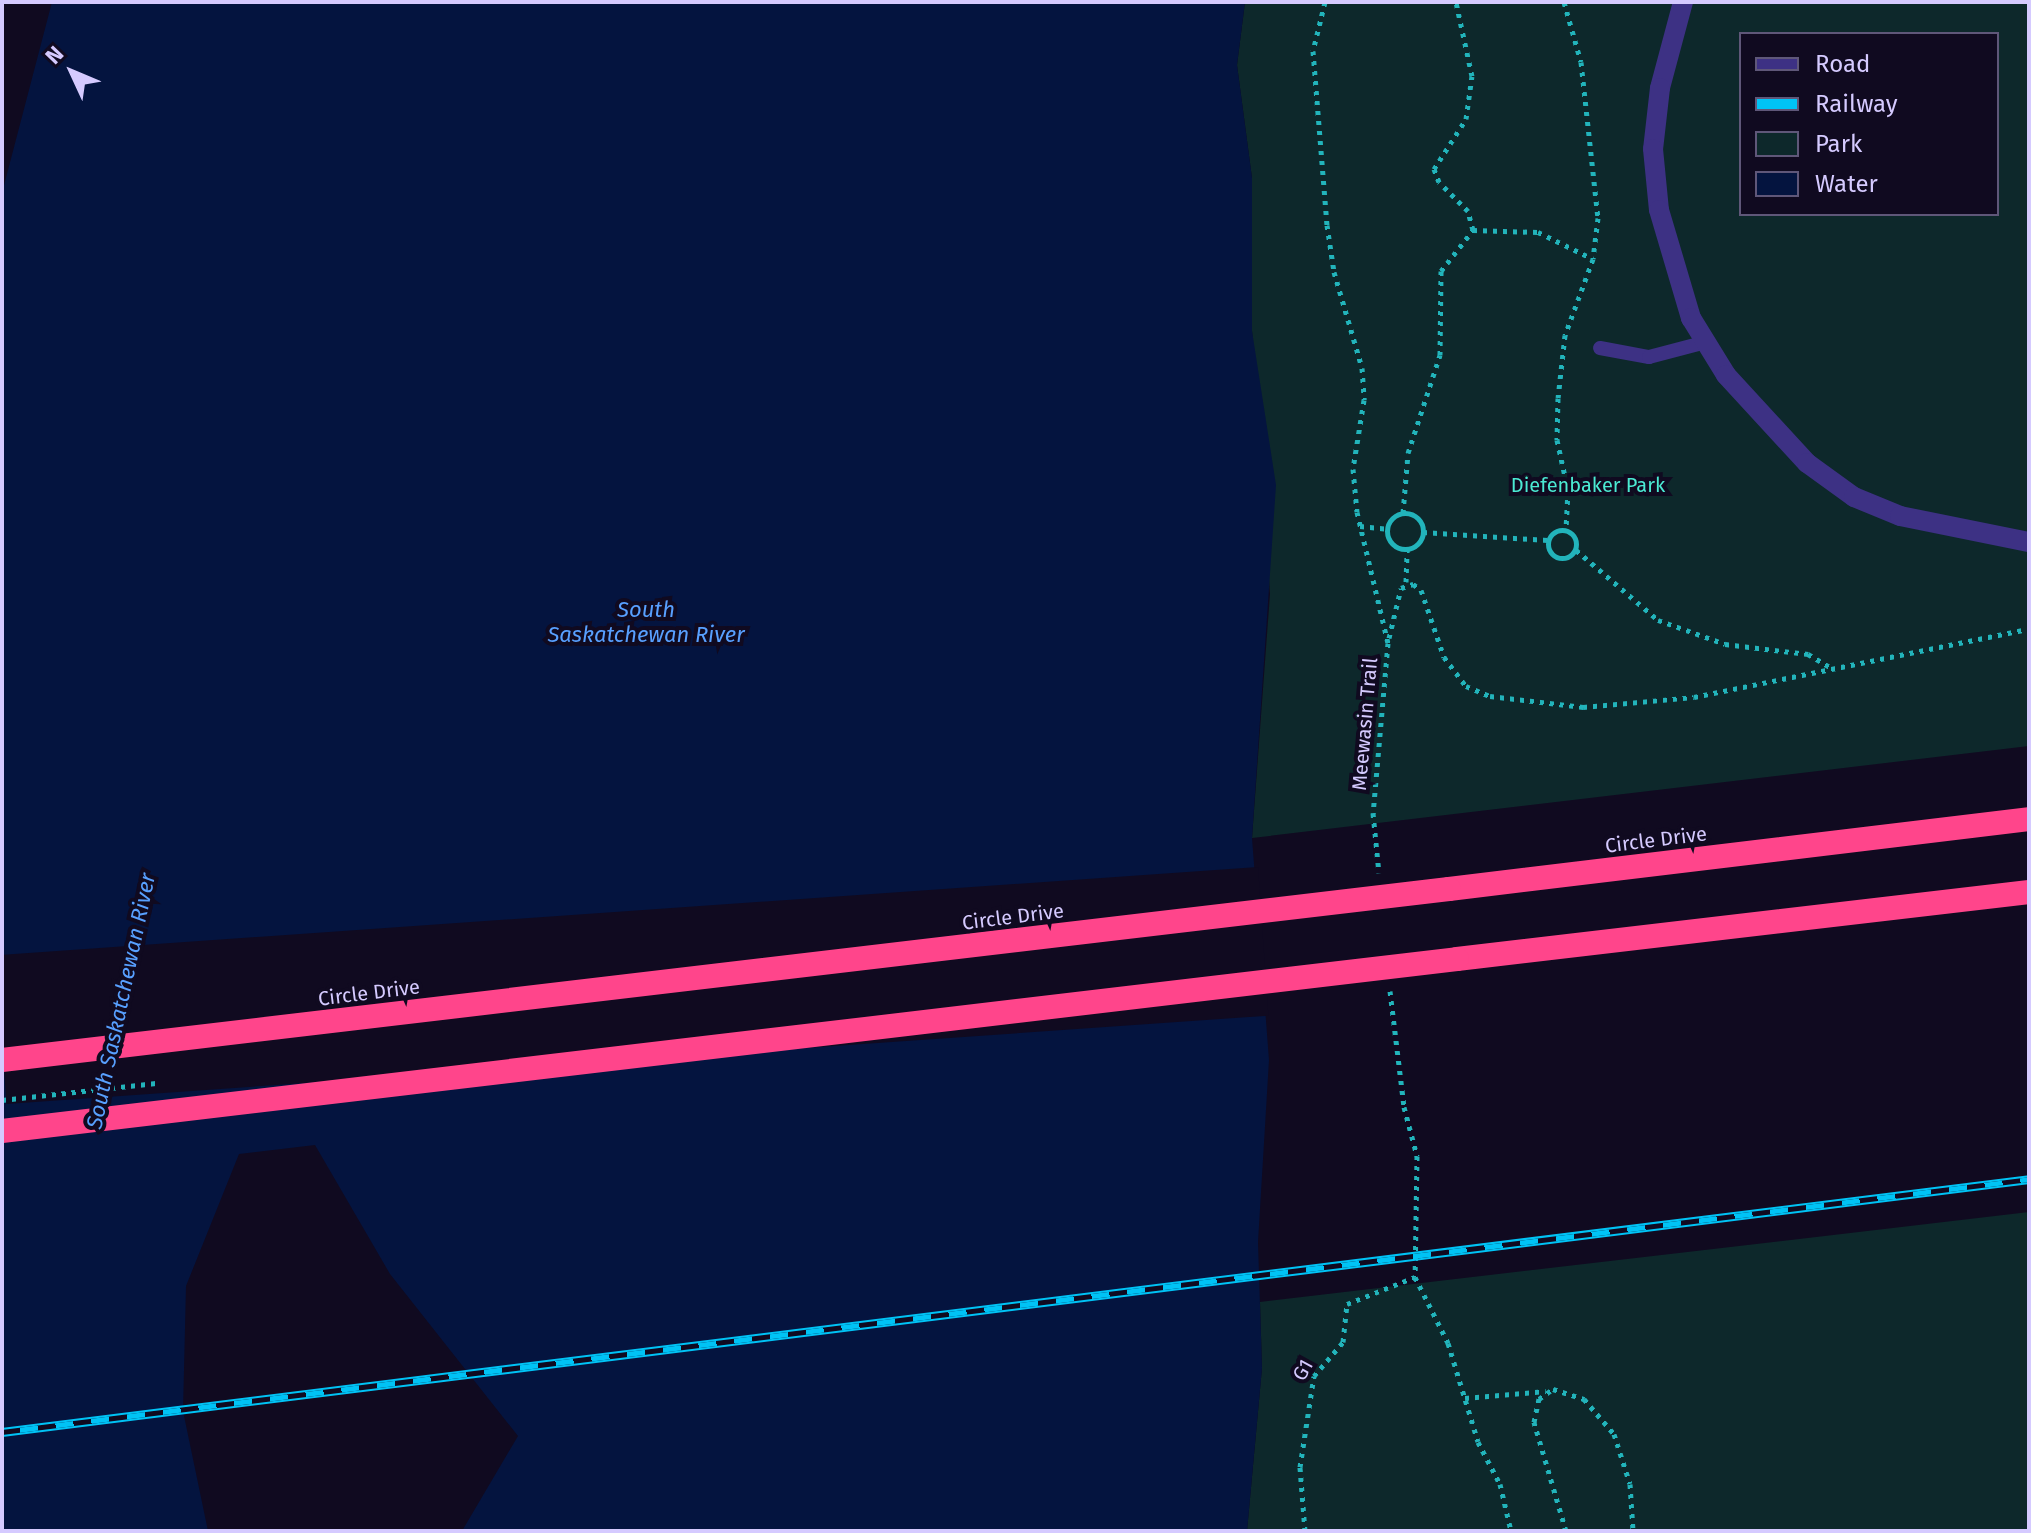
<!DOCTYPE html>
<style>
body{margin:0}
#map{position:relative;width:2031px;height:1533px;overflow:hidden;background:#100a20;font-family:"Fira Sans",sans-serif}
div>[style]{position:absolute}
.green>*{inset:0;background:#0d282b}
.water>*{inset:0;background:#04143f}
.pier>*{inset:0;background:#100a20;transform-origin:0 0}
.path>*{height:5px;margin-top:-2.5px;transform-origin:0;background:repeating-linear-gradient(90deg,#22b4bb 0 4px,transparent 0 10px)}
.path>.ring{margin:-2.5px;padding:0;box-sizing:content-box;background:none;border:5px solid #22b4bb;border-radius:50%}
.lane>*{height:14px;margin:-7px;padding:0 7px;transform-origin:7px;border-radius:7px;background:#3d3184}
.street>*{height:20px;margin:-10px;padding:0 10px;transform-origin:10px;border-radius:10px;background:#3d3184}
.highway>*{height:24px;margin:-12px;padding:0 12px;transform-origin:12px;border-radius:12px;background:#ff458b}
.rail>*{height:9px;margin-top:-4.5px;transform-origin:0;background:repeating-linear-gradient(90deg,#100a20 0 18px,#00c3f5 0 36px);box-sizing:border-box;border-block:2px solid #00c3f5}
.highway-bridge>*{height:24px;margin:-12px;padding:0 12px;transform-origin:12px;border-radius:12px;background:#ff458b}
span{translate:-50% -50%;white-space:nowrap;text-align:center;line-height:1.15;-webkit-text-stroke:8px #100a20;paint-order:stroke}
.park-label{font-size:20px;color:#4bead3}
.street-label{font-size:20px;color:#d5caff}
.water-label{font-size:22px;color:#58a0ff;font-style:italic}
.frame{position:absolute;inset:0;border:4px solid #d5caff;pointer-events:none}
.legend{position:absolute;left:1739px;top:32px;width:260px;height:184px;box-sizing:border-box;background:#100a20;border:2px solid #5f5779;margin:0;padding:10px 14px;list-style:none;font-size:24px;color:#d5caff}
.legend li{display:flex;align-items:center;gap:16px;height:40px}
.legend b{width:40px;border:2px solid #5f5779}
.north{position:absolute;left:32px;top:32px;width:80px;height:80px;-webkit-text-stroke:6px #100a20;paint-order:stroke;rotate:314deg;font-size:22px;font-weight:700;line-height:32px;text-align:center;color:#d5caff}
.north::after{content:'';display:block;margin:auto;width:28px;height:36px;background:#d5caff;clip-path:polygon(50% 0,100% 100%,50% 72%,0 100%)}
</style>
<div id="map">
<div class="green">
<div style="clip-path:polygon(evenodd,1245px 2px,2029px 2px,2029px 746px,1252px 838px,1270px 594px,1252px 331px,1252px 178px,1237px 65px,1245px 2px,1741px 34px,1997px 34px,1997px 214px,1741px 214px,1741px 34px)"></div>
<div style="clip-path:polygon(2029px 1212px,2029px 1531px,1247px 1531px,1262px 1368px,1260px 1302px)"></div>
</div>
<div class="water">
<div style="clip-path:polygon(52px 2px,1245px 2px,1237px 65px,1252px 178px,1252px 331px,1276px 485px,1252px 838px,1269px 1060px,1258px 1242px,1262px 1368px,1247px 1531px,462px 1531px,518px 1436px,390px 1274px,315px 1145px,239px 1154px,186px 1286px,183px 1411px,208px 1531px,2px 1531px,2px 193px)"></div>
</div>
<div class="pier">
<div style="left:1258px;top:867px;width:149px;height:1265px;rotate:86deg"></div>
</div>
<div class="path">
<div style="left:1325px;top:2px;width:50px;rotate:103.8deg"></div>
<div style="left:1313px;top:51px;width:175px;rotate:85.4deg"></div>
<div style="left:1327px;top:225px;width:48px;rotate:81.5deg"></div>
<div style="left:1334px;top:272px;width:100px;rotate:73.7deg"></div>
<div style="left:1362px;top:368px;width:32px;rotate:86deg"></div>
<div style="left:1364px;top:400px;width:70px;rotate:99.1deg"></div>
<div style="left:1353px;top:469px;width:43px;rotate:84.7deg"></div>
<div style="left:1357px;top:512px;width:135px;rotate:76.7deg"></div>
<div style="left:1388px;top:643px;width:171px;rotate:95deg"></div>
<div style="left:1373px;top:813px;width:60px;rotate:84.3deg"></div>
<div style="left:1564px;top:2px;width:62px;rotate:74.2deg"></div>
<div style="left:1581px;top:62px;width:157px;rotate:83.8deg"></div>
<div style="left:1598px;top:218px;width:41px;rotate:97deg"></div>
<div style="left:1593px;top:259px;width:81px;rotate:110.2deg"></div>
<div style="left:1565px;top:335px;width:63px;rotate:96.3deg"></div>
<div style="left:1558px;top:398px;width:42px;rotate:91.4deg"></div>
<div style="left:1557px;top:440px;width:51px;rotate:77.6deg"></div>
<div style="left:1568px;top:490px;width:40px;rotate:92.9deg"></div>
<div style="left:1473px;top:230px;width:65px;rotate:1.8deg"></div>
<div style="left:1538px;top:232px;width:61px;rotate:26.1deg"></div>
<div style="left:1403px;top:513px;width:60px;rotate:-85.2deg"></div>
<div style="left:1408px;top:453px;width:103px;rotate:-71.9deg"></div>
<div style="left:1440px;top:355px;width:84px;rotate:-89.3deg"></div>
<div style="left:1441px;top:271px;width:52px;rotate:-52deg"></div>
<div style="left:1473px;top:230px;width:20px;rotate:-105deg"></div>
<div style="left:1468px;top:211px;width:41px;rotate:-135deg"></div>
<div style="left:1439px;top:182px;width:14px;rotate:-111deg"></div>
<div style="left:1434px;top:169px;width:59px;rotate:-57.4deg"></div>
<div style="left:1466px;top:119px;width:43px;rotate:-82.1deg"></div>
<div style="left:1472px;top:76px;width:76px;rotate:-102.2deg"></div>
<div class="ring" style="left:1387px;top:513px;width:31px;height:31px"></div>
<div style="left:1360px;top:526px;width:27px;rotate:6deg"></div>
<div class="ring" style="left:1548px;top:530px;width:23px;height:23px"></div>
<div style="left:1423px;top:532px;width:125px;rotate:3.7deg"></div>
<div style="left:1576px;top:550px;width:108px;rotate:40.5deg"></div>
<div style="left:1658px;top:620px;width:71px;rotate:19.7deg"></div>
<div style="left:1725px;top:644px;width:84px;rotate:6.9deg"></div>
<div style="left:1808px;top:654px;width:27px;rotate:31deg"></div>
<div style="left:1406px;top:582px;width:33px;rotate:-88deg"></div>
<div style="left:1389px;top:638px;width:51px;rotate:-76.5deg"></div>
<div style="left:1401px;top:588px;width:13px;rotate:-18deg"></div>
<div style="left:1413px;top:584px;width:10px;rotate:37deg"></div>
<div style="left:1421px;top:590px;width:71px;rotate:71.1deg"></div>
<div style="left:1444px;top:657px;width:36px;rotate:53deg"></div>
<div style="left:1466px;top:686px;width:26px;rotate:23deg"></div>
<div style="left:1490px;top:696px;width:94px;rotate:6.7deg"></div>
<div style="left:1583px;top:707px;width:111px;rotate:-5.1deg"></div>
<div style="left:1694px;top:697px;width:342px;rotate:-11.5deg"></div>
<div style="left:1390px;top:991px;width:117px;rotate:83.1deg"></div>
<div style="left:1404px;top:1107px;width:51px;rotate:75.1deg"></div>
<div style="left:1417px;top:1156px;width:121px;rotate:90.9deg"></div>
<div style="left:1415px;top:1277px;width:74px;rotate:63.4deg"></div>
<div style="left:1448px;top:1343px;width:103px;rotate:73.1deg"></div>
<div style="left:1478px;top:1442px;width:47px;rotate:62.4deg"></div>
<div style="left:1500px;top:1484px;width:48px;rotate:76.8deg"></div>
<div style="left:2px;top:1100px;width:155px;rotate:-6.3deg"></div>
<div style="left:1465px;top:1398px;width:81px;rotate:-4.9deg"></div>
<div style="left:1305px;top:1531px;width:64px;rotate:-94.5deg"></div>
<div style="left:1300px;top:1467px;width:92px;rotate:-81.3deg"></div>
<div style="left:1314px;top:1376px;width:45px;rotate:-49.5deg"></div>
<div style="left:1343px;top:1342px;width:38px;rotate:-84deg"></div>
<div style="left:1347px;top:1304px;width:73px;rotate:-21.7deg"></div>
<div style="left:1566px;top:1531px;width:114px;rotate:-106.4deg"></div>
<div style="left:1534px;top:1422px;width:24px;rotate:-78deg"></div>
<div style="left:1539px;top:1399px;width:17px;rotate:-36deg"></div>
<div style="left:1553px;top:1389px;width:33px;rotate:18deg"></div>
<div style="left:1584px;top:1399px;width:46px;rotate:49.4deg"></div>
<div style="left:1614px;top:1434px;width:52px;rotate:72.3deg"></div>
<div style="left:1630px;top:1484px;width:47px;rotate:86.3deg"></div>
</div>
<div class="lane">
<div style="left:1600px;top:348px;width:50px;rotate:10.4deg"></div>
<div style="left:1649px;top:357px;width:59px;rotate:-14.7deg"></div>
</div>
<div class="street">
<div style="left:1683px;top:2px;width:89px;rotate:105deg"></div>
<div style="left:1660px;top:88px;width:61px;rotate:96.5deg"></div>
<div style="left:1653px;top:149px;width:61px;rotate:84.4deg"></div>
<div style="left:1659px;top:210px;width:113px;rotate:73.5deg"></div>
<div style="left:1691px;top:318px;width:67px;rotate:58.4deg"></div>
<div style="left:1726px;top:375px;width:120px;rotate:47.4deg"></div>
<div style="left:1807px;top:463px;width:58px;rotate:35.9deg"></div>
<div style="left:1854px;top:497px;width:50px;rotate:22.4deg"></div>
<div style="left:1900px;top:516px;width:132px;rotate:11.4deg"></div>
</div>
<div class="highway">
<div style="left:1449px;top:889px;width:584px;rotate:-6.88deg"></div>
<div style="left:1457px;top:959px;width:576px;rotate:-6.68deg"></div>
</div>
<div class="rail">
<div style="left:2px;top:1432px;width:2043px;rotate:-7.11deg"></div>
</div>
<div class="highway-bridge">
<div style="left:2px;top:1060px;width:1457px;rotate:-6.74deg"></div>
<div style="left:2px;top:1131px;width:1465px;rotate:-6.74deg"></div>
</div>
<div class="park-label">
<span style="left:1588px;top:485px">Diefenbaker Park</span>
</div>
<div class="street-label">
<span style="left:1365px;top:724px;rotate:-85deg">Meewasin Trail</span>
<span style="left:1656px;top:840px;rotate:-7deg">Circle Drive</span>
<span style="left:1013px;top:917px;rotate:-7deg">Circle Drive</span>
<span style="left:369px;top:993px;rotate:-7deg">Circle Drive</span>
<span style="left:1303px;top:1370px;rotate:-61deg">G1</span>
</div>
<div class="water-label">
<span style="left:646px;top:622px">South<br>Saskatchewan River</span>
<span style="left:121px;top:1001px;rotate:-78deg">South Saskatchewan River</span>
</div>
<div class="frame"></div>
<ul class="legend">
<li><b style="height:10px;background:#3d3184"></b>Road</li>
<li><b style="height:10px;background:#00c3f5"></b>Railway</li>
<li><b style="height:22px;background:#0d282b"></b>Park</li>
<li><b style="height:22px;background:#04143f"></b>Water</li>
</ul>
<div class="north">N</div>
</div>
